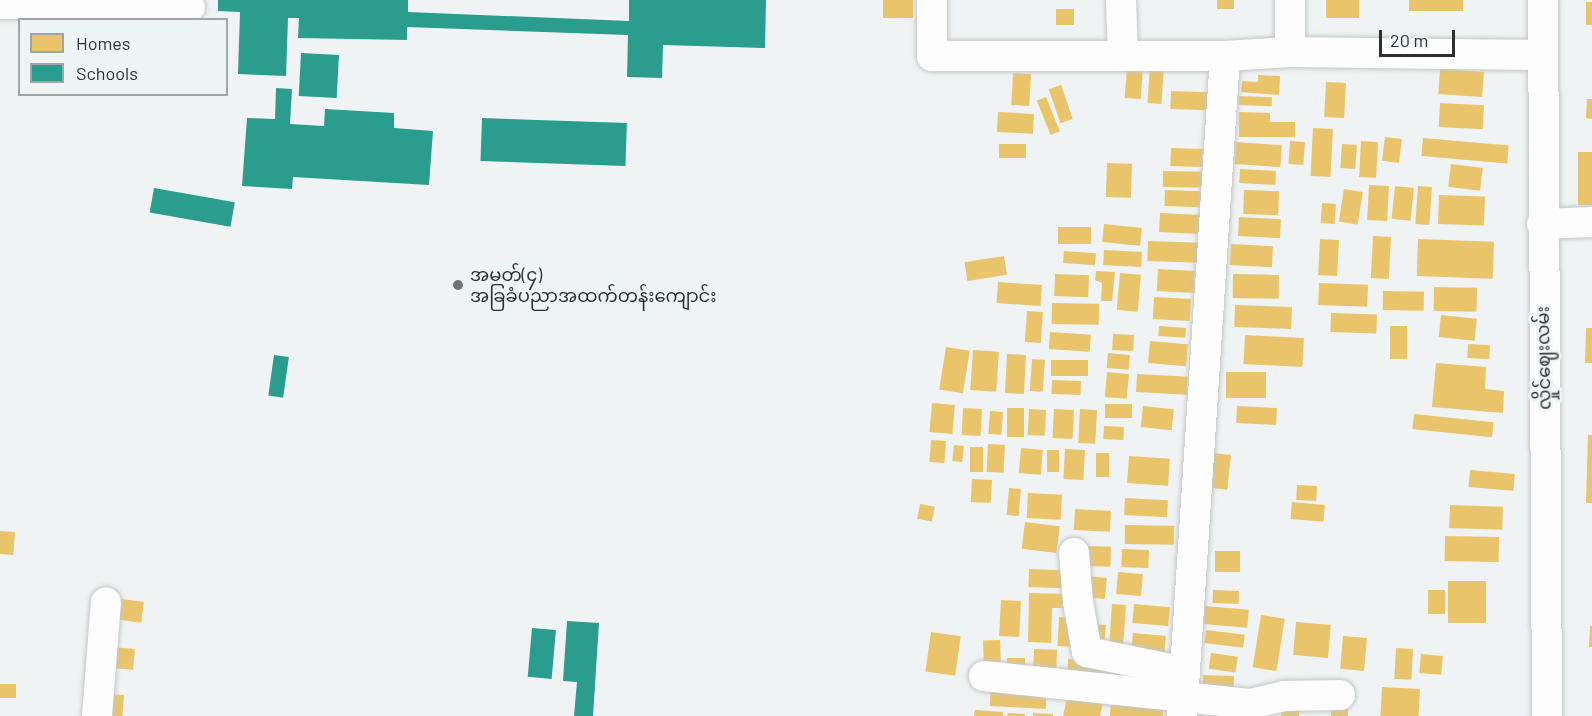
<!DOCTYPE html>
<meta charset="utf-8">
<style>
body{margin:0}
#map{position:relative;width:1592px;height:716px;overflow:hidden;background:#eff3f3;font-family:Barlow,"Noto Sans Myanmar",sans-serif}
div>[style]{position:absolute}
.homes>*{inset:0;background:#e9c46a;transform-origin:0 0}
.schools>*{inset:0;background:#2a9d8f;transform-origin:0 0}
.roads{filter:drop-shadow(0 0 2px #c4c6c6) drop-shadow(0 0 2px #c4c6c6)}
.minor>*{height:30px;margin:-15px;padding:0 15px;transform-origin:15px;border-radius:15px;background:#fdfdfd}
.dots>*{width:16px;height:16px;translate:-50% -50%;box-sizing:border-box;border:3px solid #edf5f4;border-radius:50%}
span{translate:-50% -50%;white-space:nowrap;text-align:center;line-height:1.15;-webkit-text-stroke:6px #edf5f4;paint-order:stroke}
.poi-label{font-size:18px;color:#2d3030}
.left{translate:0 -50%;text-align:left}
.street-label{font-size:18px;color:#2d3030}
.legend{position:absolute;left:18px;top:18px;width:210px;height:78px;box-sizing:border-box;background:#edf5f4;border:2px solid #a0a6a6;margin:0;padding:8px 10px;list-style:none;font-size:18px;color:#2d3030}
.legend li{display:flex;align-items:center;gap:12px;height:30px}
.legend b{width:30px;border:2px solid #a0a6a6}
.scale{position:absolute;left:1379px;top:30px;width:76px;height:27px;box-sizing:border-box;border:3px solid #2d3030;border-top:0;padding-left:8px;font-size:18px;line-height:21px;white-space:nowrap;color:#2d3030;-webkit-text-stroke:4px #edf5f4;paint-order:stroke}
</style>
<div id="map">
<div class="homes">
<div style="left:883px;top:0;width:30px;height:18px"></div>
<div style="left:1217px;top:0;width:17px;height:9px"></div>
<div style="left:1326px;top:0;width:33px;height:18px"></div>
<div style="left:1409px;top:0;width:54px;height:11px"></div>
<div style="left:1586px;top:2px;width:6px;height:23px"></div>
<div style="left:1056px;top:9px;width:18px;height:16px"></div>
<div style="left:1127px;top:66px;width:16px;height:32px;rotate:4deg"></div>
<div style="left:1150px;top:66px;width:14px;height:37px;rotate:4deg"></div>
<div style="left:1440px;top:69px;width:44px;height:25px;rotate:4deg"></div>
<div style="left:1013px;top:73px;width:18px;height:32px;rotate:3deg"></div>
<div style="clip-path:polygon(1258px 75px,1280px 76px,1279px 95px,1241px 92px,1242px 81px,1258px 82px)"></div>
<div style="left:1326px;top:82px;width:20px;height:35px;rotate:3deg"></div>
<div style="left:1061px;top:85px;width:36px;height:13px;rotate:71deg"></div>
<div style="left:1171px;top:91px;width:37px;height:18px;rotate:2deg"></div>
<div style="left:1239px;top:96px;width:33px;height:9px;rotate:2deg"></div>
<div style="left:1046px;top:97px;width:37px;height:10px;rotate:68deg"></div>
<div style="clip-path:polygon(1587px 99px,1592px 99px,1592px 119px,1586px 118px)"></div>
<div style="left:1440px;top:103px;width:44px;height:24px;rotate:3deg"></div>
<div style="left:998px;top:112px;width:36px;height:20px;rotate:3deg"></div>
<div style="clip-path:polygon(1239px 112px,1270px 113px,1270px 122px,1295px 122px,1295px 137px,1239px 137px)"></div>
<div style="left:1313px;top:128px;width:20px;height:48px;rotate:3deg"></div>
<div style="left:1385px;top:137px;width:17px;height:24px;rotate:7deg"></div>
<div style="left:1423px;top:138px;width:86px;height:18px;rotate:5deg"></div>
<div style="left:1290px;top:141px;width:15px;height:23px;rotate:4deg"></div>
<div style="left:1361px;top:141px;width:17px;height:36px;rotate:3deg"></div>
<div style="left:1236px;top:142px;width:46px;height:22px;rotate:4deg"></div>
<div style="left:999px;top:144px;width:27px;height:14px"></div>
<div style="left:1342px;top:144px;width:15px;height:24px;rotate:4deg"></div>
<div style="left:1171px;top:148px;width:32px;height:18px;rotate:2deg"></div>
<div style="left:1578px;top:152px;width:14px;height:53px"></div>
<div style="left:1107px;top:163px;width:25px;height:34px;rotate:2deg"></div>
<div style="left:1451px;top:164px;width:32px;height:23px;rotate:7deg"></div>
<div style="left:1240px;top:169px;width:36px;height:14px;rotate:3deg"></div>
<div style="left:1163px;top:171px;width:42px;height:16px;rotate:1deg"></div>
<div style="left:1369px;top:185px;width:20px;height:35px;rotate:3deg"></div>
<div style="left:1395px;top:186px;width:19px;height:33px;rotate:6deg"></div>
<div style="left:1418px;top:186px;width:14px;height:38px;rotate:4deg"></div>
<div style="left:1344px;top:189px;width:19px;height:33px;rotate:9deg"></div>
<div style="left:1165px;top:190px;width:37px;height:16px;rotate:2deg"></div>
<div style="left:1244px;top:190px;width:35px;height:24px;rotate:2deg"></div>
<div style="left:1439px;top:195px;width:46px;height:29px;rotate:2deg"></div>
<div style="left:1322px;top:203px;width:14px;height:20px;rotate:4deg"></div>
<div style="left:1160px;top:213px;width:40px;height:19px;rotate:3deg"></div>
<div style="left:1239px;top:217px;width:42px;height:19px;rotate:3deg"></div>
<div style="left:1104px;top:224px;width:38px;height:18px;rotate:6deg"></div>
<div style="left:1058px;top:227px;width:33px;height:17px"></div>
<div style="left:1373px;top:236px;width:18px;height:42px;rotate:3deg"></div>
<div style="left:1320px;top:239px;width:19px;height:36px;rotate:3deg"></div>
<div style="left:1418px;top:239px;width:76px;height:37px;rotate:2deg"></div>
<div style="left:1148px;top:241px;width:52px;height:20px;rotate:2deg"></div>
<div style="left:1231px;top:244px;width:42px;height:21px;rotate:3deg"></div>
<div style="left:1104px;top:250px;width:38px;height:15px;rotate:3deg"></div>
<div style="left:1064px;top:251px;width:32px;height:12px;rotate:4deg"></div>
<div style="left:1004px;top:256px;width:19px;height:40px;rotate:81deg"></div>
<div style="left:1158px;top:269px;width:37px;height:22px;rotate:3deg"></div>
<div style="clip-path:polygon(1096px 271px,1115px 272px,1112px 301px,1101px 301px,1102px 283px,1095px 280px)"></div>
<div style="left:1120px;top:273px;width:21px;height:37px;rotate:5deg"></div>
<div style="left:1055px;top:274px;width:34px;height:22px;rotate:2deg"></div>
<div style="left:1233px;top:274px;width:46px;height:24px;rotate:1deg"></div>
<div style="left:998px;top:282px;width:44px;height:21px;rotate:4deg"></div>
<div style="left:1319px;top:283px;width:49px;height:22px;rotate:2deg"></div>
<div style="left:1434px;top:287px;width:43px;height:24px;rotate:1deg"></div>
<div style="left:1383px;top:291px;width:41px;height:19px;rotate:1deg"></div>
<div style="left:1154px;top:297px;width:37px;height:22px;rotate:3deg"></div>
<div style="left:1052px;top:303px;width:47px;height:21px;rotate:1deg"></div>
<div style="left:1235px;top:305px;width:57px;height:22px;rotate:2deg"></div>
<div style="left:1027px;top:311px;width:16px;height:31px;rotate:4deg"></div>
<div style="left:1331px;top:313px;width:46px;height:19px;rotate:2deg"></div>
<div style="left:1441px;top:315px;width:36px;height:22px;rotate:6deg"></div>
<div style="left:1159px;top:326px;width:27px;height:10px;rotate:4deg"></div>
<div style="left:1390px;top:326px;width:17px;height:33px"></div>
<div style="clip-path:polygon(1586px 328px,1592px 328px,1592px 363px,1585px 363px)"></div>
<div style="left:1050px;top:332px;width:41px;height:17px;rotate:4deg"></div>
<div style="left:1113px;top:334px;width:21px;height:16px;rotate:3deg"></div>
<div style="left:1245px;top:335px;width:59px;height:29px;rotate:3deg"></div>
<div style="left:1150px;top:341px;width:38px;height:22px;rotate:5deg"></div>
<div style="left:1468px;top:344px;width:22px;height:14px;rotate:3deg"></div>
<div style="left:946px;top:347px;width:24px;height:43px;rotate:9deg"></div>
<div style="left:973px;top:350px;width:26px;height:40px;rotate:4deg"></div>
<div style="left:1108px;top:353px;width:22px;height:15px;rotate:5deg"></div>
<div style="left:1007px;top:354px;width:19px;height:39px;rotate:3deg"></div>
<div style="left:1032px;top:359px;width:13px;height:32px;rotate:4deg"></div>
<div style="left:1051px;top:360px;width:37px;height:16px"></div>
<div style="clip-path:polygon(1436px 363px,1486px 367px,1485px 389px,1504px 391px,1503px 413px,1432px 407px)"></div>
<div style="left:1107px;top:372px;width:22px;height:25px;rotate:5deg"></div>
<div style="left:1226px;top:372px;width:40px;height:26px"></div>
<div style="left:1137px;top:374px;width:51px;height:18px;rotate:3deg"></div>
<div style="left:1052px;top:380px;width:29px;height:14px;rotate:2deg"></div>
<div style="left:932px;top:403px;width:23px;height:29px;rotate:5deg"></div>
<div style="left:1105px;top:404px;width:27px;height:14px"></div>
<div style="left:1143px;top:406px;width:31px;height:21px;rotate:6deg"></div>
<div style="left:1237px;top:406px;width:40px;height:17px;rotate:3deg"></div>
<div style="left:963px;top:408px;width:19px;height:27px;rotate:3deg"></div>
<div style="left:1007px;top:408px;width:17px;height:29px"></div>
<div style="left:1029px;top:409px;width:17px;height:26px;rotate:3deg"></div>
<div style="left:1054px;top:409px;width:20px;height:29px;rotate:3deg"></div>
<div style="left:1080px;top:409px;width:17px;height:34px;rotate:3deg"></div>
<div style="left:990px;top:411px;width:13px;height:23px;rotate:4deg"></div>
<div style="left:1414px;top:414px;width:80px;height:15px;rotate:6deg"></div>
<div style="left:1104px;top:426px;width:20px;height:13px;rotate:3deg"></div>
<div style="clip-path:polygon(1588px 435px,1592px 435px,1592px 503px,1586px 503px)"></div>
<div style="left:931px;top:440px;width:15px;height:22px;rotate:4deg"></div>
<div style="left:988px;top:444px;width:17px;height:28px;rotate:3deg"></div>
<div style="left:954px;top:445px;width:10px;height:16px;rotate:6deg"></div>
<div style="left:970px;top:447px;width:13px;height:25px"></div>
<div style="left:1021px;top:448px;width:22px;height:25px;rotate:5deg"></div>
<div style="left:1065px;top:449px;width:20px;height:30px;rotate:3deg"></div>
<div style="left:1047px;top:450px;width:12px;height:22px"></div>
<div style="left:1096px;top:453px;width:13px;height:24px"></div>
<div style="left:1213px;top:453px;width:18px;height:35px;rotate:6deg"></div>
<div style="left:1129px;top:456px;width:41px;height:27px;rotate:4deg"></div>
<div style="left:1470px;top:470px;width:45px;height:17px;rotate:5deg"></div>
<div style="left:972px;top:479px;width:20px;height:23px;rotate:3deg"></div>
<div style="left:1297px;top:485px;width:20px;height:15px;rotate:3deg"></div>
<div style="left:1009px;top:488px;width:12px;height:27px;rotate:5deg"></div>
<div style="left:1028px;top:493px;width:34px;height:25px;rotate:3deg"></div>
<div style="left:1125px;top:498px;width:43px;height:17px;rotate:3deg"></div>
<div style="left:1292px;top:502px;width:33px;height:17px;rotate:5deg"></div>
<div style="left:920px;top:504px;width:15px;height:15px;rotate:11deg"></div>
<div style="left:1450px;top:505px;width:53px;height:23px;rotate:2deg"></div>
<div style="left:1075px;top:509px;width:36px;height:21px;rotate:3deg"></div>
<div style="left:1025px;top:522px;width:35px;height:27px;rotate:7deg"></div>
<div style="left:1125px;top:525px;width:49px;height:19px;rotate:1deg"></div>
<div style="left:0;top:531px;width:15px;height:23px;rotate:4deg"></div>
<div style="left:1445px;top:536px;width:54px;height:25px;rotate:1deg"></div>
<div style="left:1088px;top:546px;width:23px;height:20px;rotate:2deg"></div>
<div style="left:1122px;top:549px;width:27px;height:18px;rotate:2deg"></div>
<div style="left:1240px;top:551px;width:21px;height:25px;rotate:90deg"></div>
<div style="left:1029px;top:569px;width:36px;height:18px;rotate:2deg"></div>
<div style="left:1118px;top:572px;width:25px;height:22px;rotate:5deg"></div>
<div style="left:1087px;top:576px;width:20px;height:21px;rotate:6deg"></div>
<div style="left:1486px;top:581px;width:42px;height:38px;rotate:90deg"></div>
<div style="left:1213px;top:590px;width:26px;height:13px;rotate:2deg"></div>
<div style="left:1428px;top:590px;width:17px;height:24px"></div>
<div style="clip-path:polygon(1029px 593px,1067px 594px,1067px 608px,1052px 608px,1051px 643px,1028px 642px)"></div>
<div style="left:121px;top:599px;width:23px;height:21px;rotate:7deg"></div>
<div style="left:1001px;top:600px;width:20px;height:36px;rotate:3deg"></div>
<div style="left:1112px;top:604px;width:14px;height:43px;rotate:4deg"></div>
<div style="left:1134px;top:604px;width:36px;height:19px;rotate:5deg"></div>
<div style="left:1205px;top:606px;width:44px;height:18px;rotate:5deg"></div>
<div style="left:1261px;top:615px;width:24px;height:53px;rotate:9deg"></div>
<div style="left:1059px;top:617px;width:20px;height:29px;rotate:3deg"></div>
<div style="left:1296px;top:622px;width:35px;height:33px;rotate:5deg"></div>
<div style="left:1094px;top:624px;width:12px;height:17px;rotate:5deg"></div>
<div style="clip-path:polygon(1590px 626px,1592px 626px,1592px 647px,1589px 647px)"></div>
<div style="left:1206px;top:630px;width:39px;height:13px;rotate:7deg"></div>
<div style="left:931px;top:632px;width:30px;height:40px;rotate:8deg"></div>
<div style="left:1133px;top:633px;width:33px;height:24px;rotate:5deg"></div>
<div style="left:1343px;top:636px;width:24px;height:33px;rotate:5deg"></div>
<div style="left:1000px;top:640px;width:32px;height:17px;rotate:88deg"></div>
<div style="left:113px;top:647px;width:22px;height:21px;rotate:5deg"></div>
<div style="left:1396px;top:648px;width:17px;height:31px;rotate:3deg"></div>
<div style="left:1034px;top:649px;width:23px;height:24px;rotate:2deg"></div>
<div style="left:1211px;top:653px;width:27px;height:16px;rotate:8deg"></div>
<div style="left:1421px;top:654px;width:22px;height:19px;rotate:5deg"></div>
<div style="left:1007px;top:658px;width:18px;height:17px"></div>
<div style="left:1068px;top:659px;width:33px;height:25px;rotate:2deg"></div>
<div style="left:1203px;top:675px;width:31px;height:14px;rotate:2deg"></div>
<div style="left:991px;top:683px;width:56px;height:23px;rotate:3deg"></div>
<div style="left:0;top:684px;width:16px;height:14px"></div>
<div style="left:1382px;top:687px;width:38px;height:29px;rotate:3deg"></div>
<div style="left:108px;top:694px;width:16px;height:22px;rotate:4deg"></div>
<div style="clip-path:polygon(1068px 694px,1103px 703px,1100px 716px,1063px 716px)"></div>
<div style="clip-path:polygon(1111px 697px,1164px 701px,1163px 716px,1110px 716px)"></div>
<div style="clip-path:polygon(1332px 702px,1348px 704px,1348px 716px,1331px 716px)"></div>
<div style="clip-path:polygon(1283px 705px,1300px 707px,1299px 716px,1281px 716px)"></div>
<div style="clip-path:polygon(975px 710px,1003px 712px,1003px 716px,974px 716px)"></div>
<div style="clip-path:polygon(1008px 713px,1025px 714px,1025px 716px,1007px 716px)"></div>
<div style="clip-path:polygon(1033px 713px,1053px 714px,1053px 716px,1033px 716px)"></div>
</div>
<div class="schools">
<div style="clip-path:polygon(218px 0,408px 0,408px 12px,629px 21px,629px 0,766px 0,765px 48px,663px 45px,662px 78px,627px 77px,628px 35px,407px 27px,407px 40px,298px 38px,299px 18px,288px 18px,286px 76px,238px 74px,240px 12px,218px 11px)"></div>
<div style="left:301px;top:53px;width:38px;height:43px;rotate:3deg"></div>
<div style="clip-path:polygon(276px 88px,292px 89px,290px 124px,324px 126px,325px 109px,394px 113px,394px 128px,433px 131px,429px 185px,293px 177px,292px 189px,242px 186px,247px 118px,275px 119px)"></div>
<div style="left:482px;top:118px;width:145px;height:43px;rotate:2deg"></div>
<div style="left:154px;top:188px;width:82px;height:25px;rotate:10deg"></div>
<div style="left:274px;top:355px;width:15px;height:41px;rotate:8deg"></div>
<div style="clip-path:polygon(567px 621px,599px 623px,593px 716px,574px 716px,577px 682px,563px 681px)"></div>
<div style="left:532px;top:628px;width:24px;height:49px;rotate:5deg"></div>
</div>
<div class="roads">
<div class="minor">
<div style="left:932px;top:0;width:56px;rotate:90deg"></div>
<div style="left:932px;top:56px;width:293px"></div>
<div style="left:1225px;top:56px;width:65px;rotate:-3.5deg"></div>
<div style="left:1290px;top:52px;width:252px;rotate:0.7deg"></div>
<div style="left:1121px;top:0;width:56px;rotate:88deg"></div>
<div style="left:1543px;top:0;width:716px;rotate:89.68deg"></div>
<div style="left:0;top:4px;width:190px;rotate:0.9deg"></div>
<div style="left:1290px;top:52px;width:52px;rotate:-90deg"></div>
<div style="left:1542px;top:224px;width:50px;rotate:-2.3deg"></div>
<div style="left:1074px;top:553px;width:49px;rotate:85.3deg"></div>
<div style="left:1078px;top:602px;width:51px;rotate:79.8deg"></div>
<div style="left:1087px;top:652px;width:100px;rotate:11.5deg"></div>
<div style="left:984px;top:676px;width:267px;rotate:6deg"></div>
<div style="left:1250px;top:704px;width:35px;rotate:-13deg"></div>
<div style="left:1284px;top:696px;width:56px;rotate:-1deg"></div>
<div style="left:97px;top:716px;width:114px;rotate:-85.5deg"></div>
<div style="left:1182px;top:716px;width:661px;rotate:-86.27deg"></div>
</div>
</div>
<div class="dots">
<div style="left:458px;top:285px;background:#717474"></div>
</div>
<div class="poi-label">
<span class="left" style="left:470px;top:285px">အမှတ်(၄)<br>အခြခံပညာအထက်တန်းကျောင်း</span>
</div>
<div class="street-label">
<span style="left:1543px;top:358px;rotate:-91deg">လှိုင်ဈေးလမ်း</span>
</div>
<ul class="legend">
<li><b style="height:16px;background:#e9c46a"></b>Homes</li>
<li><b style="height:16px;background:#2a9d8f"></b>Schools</li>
</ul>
<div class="scale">20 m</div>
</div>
